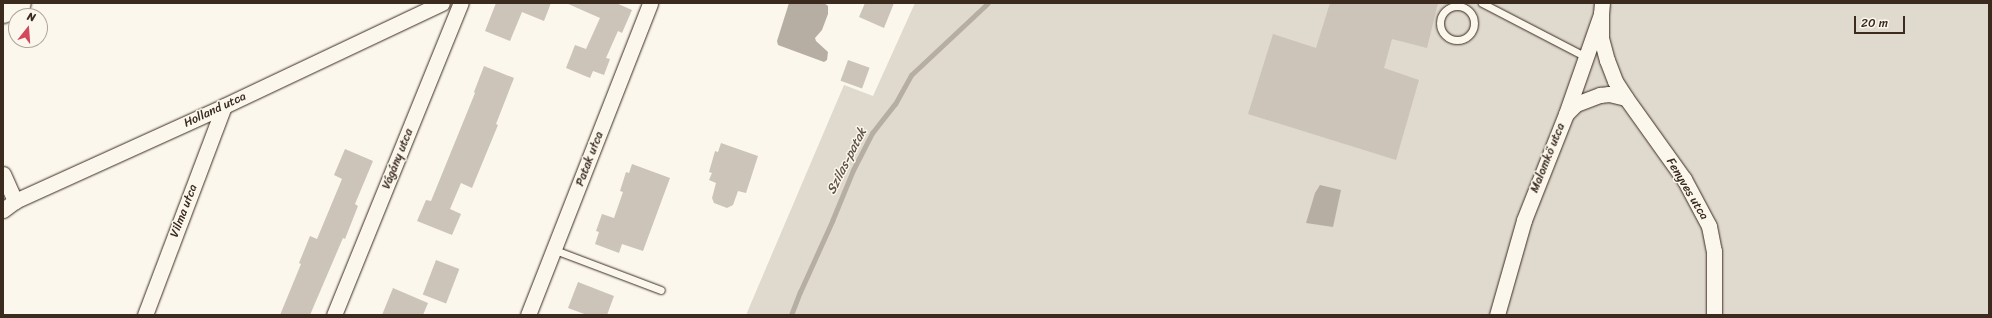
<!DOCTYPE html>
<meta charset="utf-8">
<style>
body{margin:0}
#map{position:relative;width:1992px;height:318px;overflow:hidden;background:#fbf7ec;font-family:Sriracha,sans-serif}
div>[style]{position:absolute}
.green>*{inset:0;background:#dfd9ce}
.water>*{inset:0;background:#b6aea2}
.stream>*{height:5px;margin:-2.5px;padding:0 2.5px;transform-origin:2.5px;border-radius:2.5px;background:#b6aea2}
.building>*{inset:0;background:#ccc4b9;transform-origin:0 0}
.roads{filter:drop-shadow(0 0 1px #3b2a1e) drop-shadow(0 0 1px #3b2a1e)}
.service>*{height:7px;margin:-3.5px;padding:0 3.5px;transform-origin:3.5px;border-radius:3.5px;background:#fbf7ec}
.service>.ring{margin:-3.5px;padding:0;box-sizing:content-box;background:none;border:7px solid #fbf7ec;border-radius:50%}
.minor>*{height:15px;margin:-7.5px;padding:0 7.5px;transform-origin:7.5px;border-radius:7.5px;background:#fbf7ec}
.primary>*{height:22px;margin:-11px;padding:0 11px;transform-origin:11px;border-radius:11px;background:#fbf7ec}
span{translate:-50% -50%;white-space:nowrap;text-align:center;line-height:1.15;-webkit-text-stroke:3px #fbf7ec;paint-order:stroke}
.street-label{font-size:12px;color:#3b2a1e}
.water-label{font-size:13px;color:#605246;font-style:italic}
.frame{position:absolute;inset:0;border:4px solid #3b2a1e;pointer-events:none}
.north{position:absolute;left:8px;top:8px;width:40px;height:40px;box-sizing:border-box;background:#fbf7ec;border:1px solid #aea59a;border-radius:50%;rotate:17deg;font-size:11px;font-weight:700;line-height:16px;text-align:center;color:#3b2a1e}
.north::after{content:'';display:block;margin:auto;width:14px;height:18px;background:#d1495b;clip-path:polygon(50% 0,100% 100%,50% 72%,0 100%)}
.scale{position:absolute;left:1854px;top:16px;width:51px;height:18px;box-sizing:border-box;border:2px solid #3b2a1e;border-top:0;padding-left:5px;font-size:12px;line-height:14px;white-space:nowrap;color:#3b2a1e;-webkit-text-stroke:3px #fbf7ec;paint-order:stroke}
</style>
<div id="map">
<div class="green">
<div style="clip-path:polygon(915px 3px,1989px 3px,1989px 315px,746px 315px,844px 85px,873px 96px)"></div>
</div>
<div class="water">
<div style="clip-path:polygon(789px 3px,824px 3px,828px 6px,828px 14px,822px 30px,815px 38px,816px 41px,828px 52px,827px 60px,824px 62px,778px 45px,777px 41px)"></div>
<div style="clip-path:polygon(1320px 185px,1341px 190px,1333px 227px,1306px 223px,1315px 193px)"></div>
</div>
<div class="stream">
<div style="left:791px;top:315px;width:25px;rotate:-69deg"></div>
<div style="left:800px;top:292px;width:78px;rotate:-65.7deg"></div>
<div style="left:832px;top:221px;width:55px;rotate:-67.6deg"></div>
<div style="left:853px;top:170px;width:42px;rotate:-62.8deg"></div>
<div style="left:872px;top:133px;width:37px;rotate:-52deg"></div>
<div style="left:895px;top:104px;width:33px;rotate:-61deg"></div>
<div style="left:911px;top:75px;width:105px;rotate:-43.1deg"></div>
</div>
<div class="building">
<div style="clip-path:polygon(496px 3px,551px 3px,544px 21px,522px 12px,510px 41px,485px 31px)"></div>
<div style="clip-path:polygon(566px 3px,616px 3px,632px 10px,622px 33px,618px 31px,606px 58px,610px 59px,604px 75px,593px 71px,590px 78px,566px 68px,575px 45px,586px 49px,600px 18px)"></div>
<div style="clip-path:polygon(865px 3px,894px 3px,884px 28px,859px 17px)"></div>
<div style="clip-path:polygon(1330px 3px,1438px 3px,1427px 48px,1392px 39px,1384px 68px,1419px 80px,1396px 160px,1248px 114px,1273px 34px,1316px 48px)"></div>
<div style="left:848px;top:60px;width:23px;height:22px;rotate:20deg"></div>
<div style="clip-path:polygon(484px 66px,514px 78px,496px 124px,498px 125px,472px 188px,461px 183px,450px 209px,461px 214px,452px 235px,417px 221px,426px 200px,431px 201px,475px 93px,474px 92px)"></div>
<div style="clip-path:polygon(721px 143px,758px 156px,746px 193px,738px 191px,733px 205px,727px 208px,714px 203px,712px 198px,716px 183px,709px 180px,712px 173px,709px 172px,715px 151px,718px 152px)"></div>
<div style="clip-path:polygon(345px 149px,373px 161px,355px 204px,358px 206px,345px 239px,343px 238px,310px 315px,280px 315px,301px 264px,299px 263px,310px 236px,317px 239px,342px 179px,334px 175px)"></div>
<div style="clip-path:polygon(632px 164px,670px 178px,643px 251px,622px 244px,619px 253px,595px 244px,599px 232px,596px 231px,602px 214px,614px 218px,623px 192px,620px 191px,626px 172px,629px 173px)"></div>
<div style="left:436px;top:260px;width:25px;height:37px;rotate:21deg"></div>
<div style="clip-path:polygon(578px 282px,614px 296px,607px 315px,587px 315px,568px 308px)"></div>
<div style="clip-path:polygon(393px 288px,428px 303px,423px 315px,382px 315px)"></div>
</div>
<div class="roads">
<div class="service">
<div style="left:1482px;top:3px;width:117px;rotate:27.4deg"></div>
<div class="ring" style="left:1440px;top:6px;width:27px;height:27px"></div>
<div style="left:555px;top:250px;width:113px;rotate:20.7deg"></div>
</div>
<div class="minor">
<div style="left:1601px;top:14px;width:24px;rotate:90deg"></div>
<div style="left:1601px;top:38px;width:23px;rotate:75deg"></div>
<div style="left:1607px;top:60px;width:22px;rotate:69deg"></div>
<div style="left:1615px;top:81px;width:20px;rotate:57deg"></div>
<div style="left:1626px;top:98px;width:100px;rotate:54.4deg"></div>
<div style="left:1684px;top:179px;width:53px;rotate:62deg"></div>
<div style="left:1709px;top:226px;width:25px;rotate:79deg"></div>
<div style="left:1714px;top:251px;width:64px;rotate:90deg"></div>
<div style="left:1567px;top:113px;width:13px;rotate:-45deg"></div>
<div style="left:1576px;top:104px;width:26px;rotate:-21deg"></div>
<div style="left:1600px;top:95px;width:9px;rotate:-6deg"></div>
<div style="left:1609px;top:94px;width:17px;rotate:13deg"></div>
<div style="left:3px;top:174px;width:30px;rotate:66deg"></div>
<div style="left:15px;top:201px;width:230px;rotate:-24.4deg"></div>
<div style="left:224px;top:106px;width:241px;rotate:-25.3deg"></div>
<div style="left:3px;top:210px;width:15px;rotate:-37deg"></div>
<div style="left:145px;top:315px;width:223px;rotate:-69.3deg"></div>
<div style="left:334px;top:315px;width:337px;rotate:-67.9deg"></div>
<div style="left:528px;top:315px;width:335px;rotate:-68.6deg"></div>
<div style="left:1497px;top:315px;width:99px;rotate:-74.1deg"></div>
<div style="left:1524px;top:220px;width:114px;rotate:-68.4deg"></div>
<div style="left:1566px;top:114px;width:106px;rotate:-70.7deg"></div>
<div style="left:1601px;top:14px;width:11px;rotate:-85deg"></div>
</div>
<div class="primary">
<div style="left:3px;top:12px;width:19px;rotate:-28deg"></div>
</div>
</div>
<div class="street-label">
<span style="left:215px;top:110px;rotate:-25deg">Holland utca</span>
<span style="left:1548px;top:158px;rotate:-68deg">Malomkő utca</span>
<span style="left:398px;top:159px;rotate:-68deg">Vágány utca</span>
<span style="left:590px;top:159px;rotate:-69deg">Patak utca</span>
<span style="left:1687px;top:189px;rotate:59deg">Fenyves utca</span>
<span style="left:184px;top:211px;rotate:-69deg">Vilma utca</span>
</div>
<div class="water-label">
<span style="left:847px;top:161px;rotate:-63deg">Szilas-patak</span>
</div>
<div class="frame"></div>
<div class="north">N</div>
<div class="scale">20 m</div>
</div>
